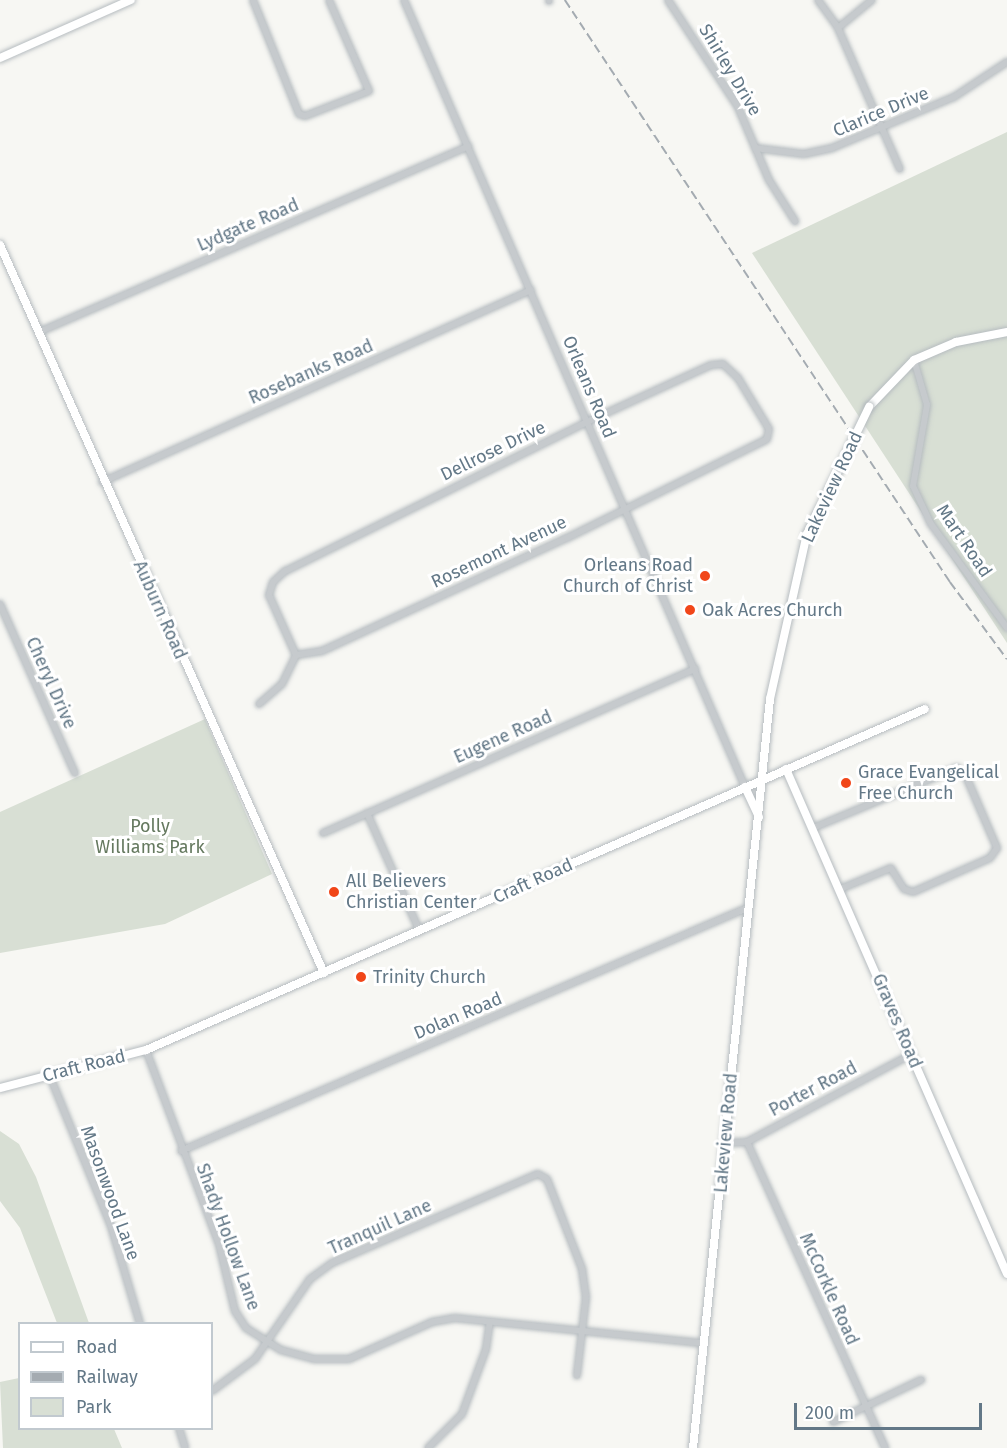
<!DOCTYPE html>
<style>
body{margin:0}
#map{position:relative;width:1007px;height:1448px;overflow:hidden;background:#f7f7f3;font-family:"Fira Sans",sans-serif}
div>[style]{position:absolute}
.green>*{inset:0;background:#d8dfd4}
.roads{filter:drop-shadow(0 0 2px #b6bcc0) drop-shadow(0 0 2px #b6bcc0)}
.street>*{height:6px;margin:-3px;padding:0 3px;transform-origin:3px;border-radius:3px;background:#c6cacd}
.secondary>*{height:8px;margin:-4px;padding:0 4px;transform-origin:4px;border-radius:4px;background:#fff}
.rail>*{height:1.5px;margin-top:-0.75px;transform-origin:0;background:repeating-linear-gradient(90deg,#a4abb1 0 9px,transparent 0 13.5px)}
.bridges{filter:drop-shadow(0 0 2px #b6bcc0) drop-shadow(0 0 2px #b6bcc0)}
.secondary-bridge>*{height:8px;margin:-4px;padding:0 4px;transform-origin:4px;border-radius:4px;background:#fff}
.dots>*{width:16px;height:16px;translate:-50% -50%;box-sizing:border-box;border:3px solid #fff;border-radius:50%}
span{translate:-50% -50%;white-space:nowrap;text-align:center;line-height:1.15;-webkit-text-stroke:6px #fff;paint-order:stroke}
.street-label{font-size:18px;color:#637887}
.poi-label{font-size:18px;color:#637887}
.right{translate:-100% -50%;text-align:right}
.left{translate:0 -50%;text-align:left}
.park-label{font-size:18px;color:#65795f}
.legend{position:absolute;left:18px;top:1322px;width:195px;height:108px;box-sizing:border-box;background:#fff;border:2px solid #c1c9cf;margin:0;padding:8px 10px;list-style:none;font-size:18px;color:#637887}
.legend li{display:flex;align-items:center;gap:12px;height:30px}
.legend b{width:30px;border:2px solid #c1c9cf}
.scale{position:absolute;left:794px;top:1403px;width:188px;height:27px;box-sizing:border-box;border:3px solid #637887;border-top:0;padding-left:8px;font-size:18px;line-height:21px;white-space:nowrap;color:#637887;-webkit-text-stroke:4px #fff;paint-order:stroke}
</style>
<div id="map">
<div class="green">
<div style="clip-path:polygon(1007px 132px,1007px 643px,752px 253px)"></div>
<div style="clip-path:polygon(205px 719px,272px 874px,165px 924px,0 953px,0 812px)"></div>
<div style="clip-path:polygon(0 1131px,19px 1144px,36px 1177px,89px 1323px,57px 1323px,20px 1228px,0 1201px)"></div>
<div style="clip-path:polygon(19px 1378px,20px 1428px,114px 1429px,122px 1448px,3px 1448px,0 1382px)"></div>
</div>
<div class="roads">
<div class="street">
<div style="left:253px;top:0;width:123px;rotate:68deg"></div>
<div style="left:299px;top:114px;width:6px;rotate:18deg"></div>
<div style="left:305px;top:116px;width:69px;rotate:-21.3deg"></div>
<div style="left:369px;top:91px;width:99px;rotate:-113.7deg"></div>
<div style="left:404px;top:0;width:858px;rotate:66.57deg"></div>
<div style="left:549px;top:0;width:1px;rotate:90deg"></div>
<div style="left:668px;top:0;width:128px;rotate:56.8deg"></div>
<div style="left:738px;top:107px;width:79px;rotate:67deg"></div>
<div style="left:769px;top:180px;width:49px;rotate:57.6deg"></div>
<div style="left:818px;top:0;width:34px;rotate:54deg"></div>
<div style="left:838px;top:28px;width:154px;rotate:66.3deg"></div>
<div style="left:838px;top:28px;width:44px;rotate:-39.5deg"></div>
<div style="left:755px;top:148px;width:49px;rotate:7deg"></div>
<div style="left:804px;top:154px;width:29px;rotate:-12deg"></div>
<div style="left:832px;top:148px;width:132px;rotate:-22.7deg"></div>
<div style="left:954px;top:97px;width:64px;rotate:-33.4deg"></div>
<div style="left:39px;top:332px;width:468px;rotate:-23.4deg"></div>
<div style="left:914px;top:360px;width:47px;rotate:73.9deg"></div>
<div style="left:927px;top:405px;width:82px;rotate:99.8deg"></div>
<div style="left:913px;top:486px;width:42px;rotate:64.7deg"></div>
<div style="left:931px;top:524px;width:129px;rotate:53.8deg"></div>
<div style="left:102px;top:482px;width:470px;rotate:-24.1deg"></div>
<div style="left:0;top:604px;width:185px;rotate:66.1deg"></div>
<div style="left:259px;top:704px;width:30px;rotate:-41deg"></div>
<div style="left:282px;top:684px;width:32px;rotate:-64deg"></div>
<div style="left:296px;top:655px;width:26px;rotate:-9deg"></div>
<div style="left:322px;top:651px;width:270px;rotate:-24.8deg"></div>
<div style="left:567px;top:538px;width:223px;rotate:-26.3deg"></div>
<div style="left:767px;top:439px;width:10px;rotate:-79deg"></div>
<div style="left:769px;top:429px;width:60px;rotate:-121.3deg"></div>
<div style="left:738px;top:378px;width:21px;rotate:-137deg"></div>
<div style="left:723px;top:364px;width:12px;rotate:175deg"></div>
<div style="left:711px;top:365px;width:136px;rotate:155.3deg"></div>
<div style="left:587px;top:422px;width:337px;rotate:153.7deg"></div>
<div style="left:285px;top:571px;width:16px;rotate:137deg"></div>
<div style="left:273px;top:582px;width:14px;rotate:107deg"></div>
<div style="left:269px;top:595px;width:66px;rotate:65.8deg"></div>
<div style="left:367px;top:813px;width:130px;rotate:66deg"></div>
<div style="left:813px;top:828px;width:156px;rotate:-22.6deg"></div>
<div style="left:957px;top:768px;width:10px;rotate:37deg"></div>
<div style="left:965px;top:774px;width:81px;rotate:66.6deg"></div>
<div style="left:997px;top:848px;width:12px;rotate:125deg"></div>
<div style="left:990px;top:858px;width:84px;rotate:156.2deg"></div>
<div style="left:913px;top:892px;width:9px;rotate:-162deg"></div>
<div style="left:904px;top:889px;width:25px;rotate:-122deg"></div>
<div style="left:891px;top:868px;width:55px;rotate:157.6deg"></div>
<div style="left:323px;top:833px;width:407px;rotate:-23.8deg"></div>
<div style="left:146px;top:1050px;width:207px;rotate:69.4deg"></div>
<div style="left:219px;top:1244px;width:69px;rotate:76.6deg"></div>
<div style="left:235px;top:1311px;width:20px;rotate:57deg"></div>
<div style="left:246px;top:1328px;width:41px;rotate:32.2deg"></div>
<div style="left:281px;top:1350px;width:34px;rotate:15deg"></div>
<div style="left:314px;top:1359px;width:35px"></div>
<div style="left:349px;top:1359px;width:91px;rotate:-24deg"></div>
<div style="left:432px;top:1322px;width:23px;rotate:-10deg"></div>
<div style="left:455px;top:1318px;width:247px;rotate:5.8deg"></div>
<div style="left:49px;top:1074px;width:164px;rotate:67.8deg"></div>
<div style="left:111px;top:1226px;width:102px;rotate:73.5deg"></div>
<div style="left:747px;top:1142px;width:336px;rotate:65.7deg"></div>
<div style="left:726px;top:1143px;width:21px;rotate:-3deg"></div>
<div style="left:747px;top:1142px;width:187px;rotate:-28.1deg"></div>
<div style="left:181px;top:1151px;width:616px;rotate:-23.24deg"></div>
<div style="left:212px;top:1391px;width:54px;rotate:-36.7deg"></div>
<div style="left:255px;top:1359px;width:97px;rotate:-55.5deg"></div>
<div style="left:310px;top:1279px;width:27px;rotate:-36deg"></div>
<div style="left:332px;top:1263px;width:224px;rotate:-23.4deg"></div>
<div style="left:538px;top:1174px;width:10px;rotate:29deg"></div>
<div style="left:547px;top:1179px;width:97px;rotate:68.7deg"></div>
<div style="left:582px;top:1269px;width:28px;rotate:82deg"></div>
<div style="left:586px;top:1297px;width:79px;rotate:96.6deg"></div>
<div style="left:833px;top:1422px;width:98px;rotate:-25.5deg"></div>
<div style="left:179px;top:1428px;width:21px;rotate:73deg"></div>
<div style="left:428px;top:1448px;width:48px;rotate:-45deg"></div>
<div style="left:462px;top:1414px;width:69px;rotate:-69.7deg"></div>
<div style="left:486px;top:1349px;width:27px;rotate:-82deg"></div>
</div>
<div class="secondary">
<div style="left:0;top:58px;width:143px;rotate:-23.9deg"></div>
<div style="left:0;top:245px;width:797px;rotate:66.01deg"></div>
<div style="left:869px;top:407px;width:65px;rotate:-46.2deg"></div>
<div style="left:914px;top:360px;width:46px;rotate:-23.2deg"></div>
<div style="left:956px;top:342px;width:52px;rotate:-11.1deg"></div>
<div style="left:786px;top:769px;width:551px;rotate:66.36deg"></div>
<div style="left:745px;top:787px;width:33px;rotate:65deg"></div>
<div style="left:0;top:1088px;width:151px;rotate:-14.6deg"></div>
<div style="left:146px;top:1050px;width:850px;rotate:-23.64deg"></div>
<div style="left:693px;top:1448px;width:753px;rotate:-84.13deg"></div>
<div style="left:770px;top:699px;width:169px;rotate:-77.4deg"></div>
<div style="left:807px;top:534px;width:75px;rotate:-63.8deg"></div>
</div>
</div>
<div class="rail">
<div style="left:565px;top:0;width:698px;rotate:56.51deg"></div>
<div style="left:950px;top:582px;width:96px;rotate:53.5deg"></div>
</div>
<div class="bridges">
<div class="secondary-bridge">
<div style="left:840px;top:467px;width:67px;rotate:-64.2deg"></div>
</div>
</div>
<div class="dots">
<div style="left:705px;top:576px;background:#f14619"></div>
<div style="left:690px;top:610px;background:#f14619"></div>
<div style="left:846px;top:783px;background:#f14619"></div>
<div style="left:334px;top:892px;background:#f14619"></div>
<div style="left:361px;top:977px;background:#f14619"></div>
</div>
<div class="street-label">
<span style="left:730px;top:70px;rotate:59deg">Shirley Drive</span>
<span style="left:881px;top:112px;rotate:-23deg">Clarice Drive</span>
<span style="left:248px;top:225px;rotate:-23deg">Lydgate Road</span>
<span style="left:311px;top:372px;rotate:-24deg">Rosebanks Road</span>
<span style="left:589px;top:387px;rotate:67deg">Orleans Road</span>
<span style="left:493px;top:451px;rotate:-26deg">Dellrose Drive</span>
<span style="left:832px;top:487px;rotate:-65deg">Lakeview Road</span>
<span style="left:964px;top:541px;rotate:56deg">Mart Road</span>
<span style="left:499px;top:552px;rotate:-25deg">Rosemont Avenue</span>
<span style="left:160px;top:610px;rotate:66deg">Auburn Road</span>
<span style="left:51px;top:683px;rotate:66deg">Cheryl Drive</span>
<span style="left:503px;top:737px;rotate:-24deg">Eugene Road</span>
<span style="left:533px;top:881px;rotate:-24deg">Craft Road</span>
<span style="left:458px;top:1016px;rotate:-23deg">Dolan Road</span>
<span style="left:897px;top:1021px;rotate:67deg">Graves Road</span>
<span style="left:84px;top:1066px;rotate:-14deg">Craft Road</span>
<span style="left:813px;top:1089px;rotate:-28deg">Porter Road</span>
<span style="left:726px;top:1133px;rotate:-85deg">Lakeview Road</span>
<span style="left:110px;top:1193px;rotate:70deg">Masonwood Lane</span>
<span style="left:380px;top:1227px;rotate:-24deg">Tranquil Lane</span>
<span style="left:228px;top:1237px;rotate:70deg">Shady Hollow Lane</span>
<span style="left:829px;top:1289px;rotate:66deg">McCorkle Road</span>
</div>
<div class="poi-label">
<span class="right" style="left:693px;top:576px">Orleans Road<br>Church of Christ</span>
<span class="left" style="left:702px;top:610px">Oak Acres Church</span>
<span class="left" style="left:858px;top:783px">Grace Evangelical<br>Free Church</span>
<span class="left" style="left:346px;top:892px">All Believers<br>Christian Center</span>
<span class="left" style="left:373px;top:977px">Trinity Church</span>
</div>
<div class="park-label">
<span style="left:150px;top:837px">Polly<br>Williams Park</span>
</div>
<ul class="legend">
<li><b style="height:8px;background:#fff"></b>Road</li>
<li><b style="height:8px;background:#a4abb1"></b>Railway</li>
<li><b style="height:16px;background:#d8dfd4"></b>Park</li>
</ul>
<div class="scale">200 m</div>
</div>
